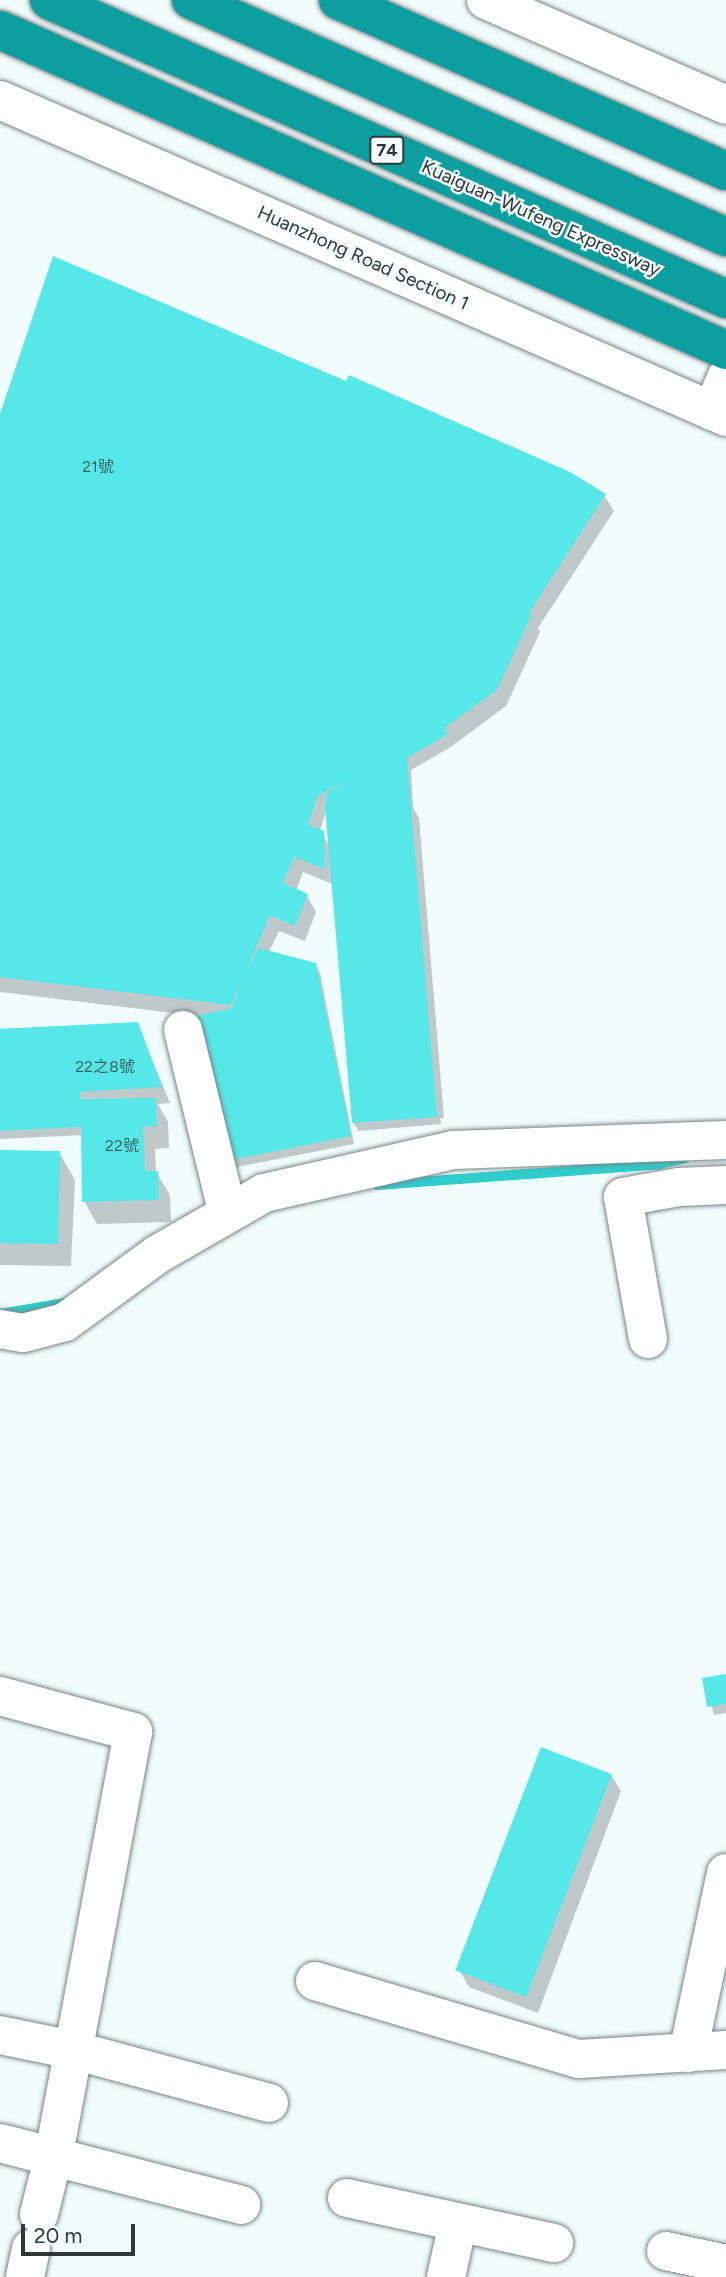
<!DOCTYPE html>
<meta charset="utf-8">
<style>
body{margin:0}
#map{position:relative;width:726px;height:2277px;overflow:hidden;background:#f1fcfc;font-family:Figtree,"Noto Sans TC",sans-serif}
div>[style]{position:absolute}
.shadow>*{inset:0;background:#0003}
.stream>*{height:10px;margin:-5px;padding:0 5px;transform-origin:5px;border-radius:5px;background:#2fcccd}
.building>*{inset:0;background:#56e8e8;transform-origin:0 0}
.roads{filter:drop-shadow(0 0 2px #7b8484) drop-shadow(0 0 2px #7b8484)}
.minor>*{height:38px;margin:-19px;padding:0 19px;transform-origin:19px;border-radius:19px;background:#fff}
.highway>*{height:38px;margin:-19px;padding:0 19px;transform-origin:19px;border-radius:19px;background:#0d9fa0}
span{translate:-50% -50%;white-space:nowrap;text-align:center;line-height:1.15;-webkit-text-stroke:5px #f1fcfc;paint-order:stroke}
.number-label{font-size:16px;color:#3b6262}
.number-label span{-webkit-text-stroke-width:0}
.shield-label span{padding:2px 5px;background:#f1fcfc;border:2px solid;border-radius:5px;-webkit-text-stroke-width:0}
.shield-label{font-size:18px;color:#323636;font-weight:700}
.street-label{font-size:19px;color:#323636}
.scale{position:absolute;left:21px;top:2224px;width:114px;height:32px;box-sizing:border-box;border:4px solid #323636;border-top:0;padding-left:9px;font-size:21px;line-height:24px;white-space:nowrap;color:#323636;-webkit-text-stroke:5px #f1fcfc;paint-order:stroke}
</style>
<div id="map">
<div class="shadow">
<div style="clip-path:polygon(evenodd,0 419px,604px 495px,614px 511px,538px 628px,540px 632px,506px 706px,451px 747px,411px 770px,413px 808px,419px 818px,444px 1118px,440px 1118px,441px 1124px,358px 1131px,354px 1123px,335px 885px,303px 872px,296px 891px,307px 896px,316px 912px,305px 941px,279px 931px,269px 952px,315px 964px,320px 973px,354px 1144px,232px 1168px,228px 1160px,198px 1016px,0 992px,0 419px,328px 804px,332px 849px,320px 831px,328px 804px)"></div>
<div style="clip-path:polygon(137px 1023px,170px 1103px,158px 1104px,168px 1122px,169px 1148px,155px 1149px,156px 1172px,170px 1195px,171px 1222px,97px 1224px,84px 1201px,83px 1135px,0 1139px,0 1029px)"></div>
<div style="clip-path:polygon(0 1151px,59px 1152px,75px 1180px,71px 1266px,0 1265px)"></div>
<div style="clip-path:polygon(726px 1676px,726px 1713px,714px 1715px,704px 1679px)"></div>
<div style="clip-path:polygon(611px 1775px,621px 1791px,538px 2013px,469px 1987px,460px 1971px)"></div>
</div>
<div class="stream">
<div style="left:377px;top:1185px;width:284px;rotate:-4.2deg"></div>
<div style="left:660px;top:1164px;width:26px;rotate:-13deg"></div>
<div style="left:0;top:1314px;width:71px;rotate:-9.7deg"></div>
</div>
<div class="building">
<div style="clip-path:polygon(53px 256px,346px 381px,349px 375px,570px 472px,606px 494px,529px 613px,532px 614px,497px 690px,444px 728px,448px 734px,407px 758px,437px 1117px,352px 1123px,325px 807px,327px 793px,346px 782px,318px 795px,308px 825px,324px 831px,325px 869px,294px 857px,283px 883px,308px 894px,295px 926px,270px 915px,246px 971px,259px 948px,316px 963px,351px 1136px,226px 1161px,197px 1016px,232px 1008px,241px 982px,231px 1005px,0 977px,0 414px)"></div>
<div style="clip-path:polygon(138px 1022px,162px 1087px,80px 1092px,80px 1099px,156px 1098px,157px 1126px,143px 1127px,145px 1171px,158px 1171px,159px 1200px,82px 1202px,81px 1127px,0 1131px,0 1029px)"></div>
<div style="left:0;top:1150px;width:60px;height:93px;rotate:1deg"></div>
<div style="clip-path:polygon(726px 1674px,726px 1704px,707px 1707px,702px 1678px)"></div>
<div style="left:541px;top:1747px;width:76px;height:239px;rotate:21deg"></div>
</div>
<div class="roads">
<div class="minor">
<div style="left:486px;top:0;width:262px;rotate:23.6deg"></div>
<div style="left:0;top:100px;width:792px;rotate:23.59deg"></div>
<div style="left:712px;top:411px;width:36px;rotate:-67deg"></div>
<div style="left:183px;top:1030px;width:189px;rotate:76.3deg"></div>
<div style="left:0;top:1329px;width:23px;rotate:10deg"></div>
<div style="left:23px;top:1333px;width:43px;rotate:-14.7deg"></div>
<div style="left:65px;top:1322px;width:115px;rotate:-36.2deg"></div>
<div style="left:158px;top:1254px;width:122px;rotate:-29.9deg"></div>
<div style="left:264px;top:1193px;width:194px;rotate:-12.8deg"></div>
<div style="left:453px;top:1150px;width:273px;rotate:-2.1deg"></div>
<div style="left:648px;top:1339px;width:144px;rotate:-100deg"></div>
<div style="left:623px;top:1197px;width:57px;rotate:-10.1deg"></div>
<div style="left:679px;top:1187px;width:47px;rotate:-2.4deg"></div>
<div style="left:0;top:1696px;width:138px;rotate:15.1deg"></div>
<div style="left:133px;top:1732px;width:433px;rotate:100.6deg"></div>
<div style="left:53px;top:2158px;width:58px;rotate:104deg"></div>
<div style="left:315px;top:1981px;width:275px;rotate:16.5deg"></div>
<div style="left:579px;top:2059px;width:147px;rotate:-3.5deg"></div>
<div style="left:0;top:2035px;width:75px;rotate:11.6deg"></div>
<div style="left:73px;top:2050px;width:203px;rotate:15.1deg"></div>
<div style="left:688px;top:2053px;width:184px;rotate:-78.1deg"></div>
<div style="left:0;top:2143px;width:249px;rotate:14.4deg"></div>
<div style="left:347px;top:2198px;width:212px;rotate:12.3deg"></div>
<div style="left:666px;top:2251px;width:61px;rotate:12.2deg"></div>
<div style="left:25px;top:2277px;width:29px;rotate:-78deg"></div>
<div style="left:446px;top:2277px;width:55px;rotate:-77.5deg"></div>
</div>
<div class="highway">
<div style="left:49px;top:0;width:740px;rotate:23.83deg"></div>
<div style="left:191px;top:0;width:585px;rotate:23.89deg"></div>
<div style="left:338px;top:0;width:424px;rotate:23.8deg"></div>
<div style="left:0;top:30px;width:793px;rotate:23.79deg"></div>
</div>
</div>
<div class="number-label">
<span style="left:98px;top:467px">21號</span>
<span style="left:105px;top:1067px">22之8號</span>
<span style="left:122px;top:1146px">22號</span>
</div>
<div class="shield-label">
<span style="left:387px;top:150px">74</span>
</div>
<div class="street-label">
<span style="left:541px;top:218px;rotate:24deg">Kuaiguan-Wufeng Expressway</span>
<span style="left:363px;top:258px;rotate:24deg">Huanzhong Road Section 1</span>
</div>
<div class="scale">20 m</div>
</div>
